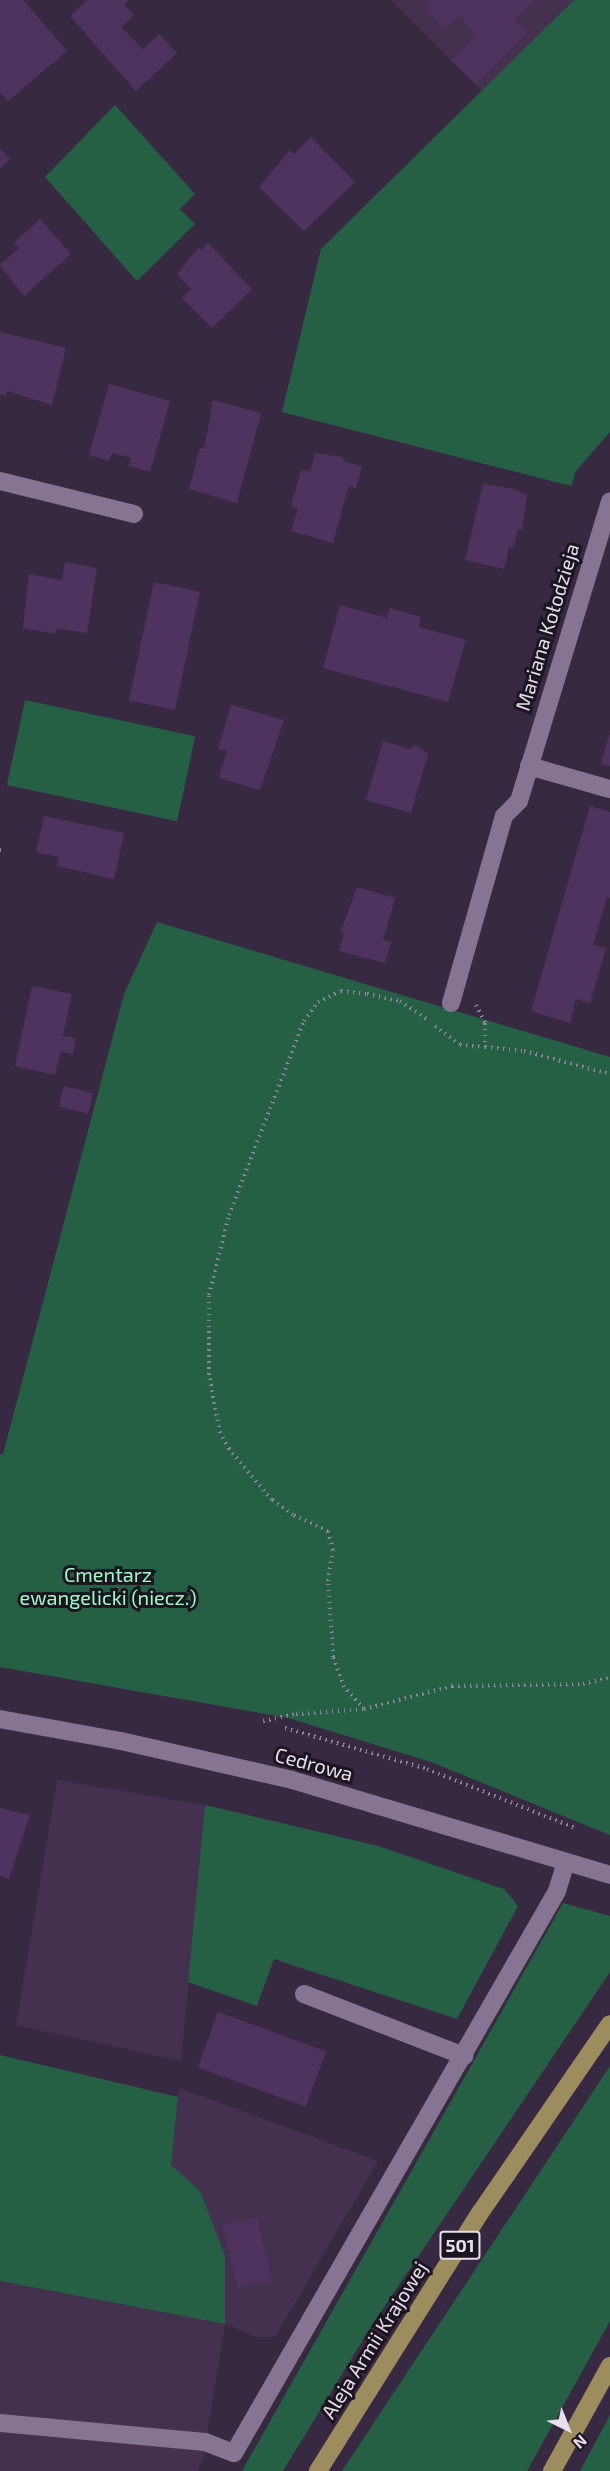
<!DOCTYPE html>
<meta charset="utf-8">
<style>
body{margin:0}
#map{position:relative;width:610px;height:2471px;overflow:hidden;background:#382942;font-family:"Exo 2",sans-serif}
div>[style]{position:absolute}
.built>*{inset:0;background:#443150}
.green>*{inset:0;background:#256045;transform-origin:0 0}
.building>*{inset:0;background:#4e335f;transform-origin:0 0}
.path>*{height:4px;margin-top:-2px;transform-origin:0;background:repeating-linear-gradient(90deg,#908499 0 1.5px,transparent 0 6px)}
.lane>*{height:18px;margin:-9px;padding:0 9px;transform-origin:9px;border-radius:9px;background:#867592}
.street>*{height:18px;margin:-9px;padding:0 9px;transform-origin:9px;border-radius:9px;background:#867592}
.secondary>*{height:18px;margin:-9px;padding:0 9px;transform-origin:9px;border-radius:9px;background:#867592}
.primary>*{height:18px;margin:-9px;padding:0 9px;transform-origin:9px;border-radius:9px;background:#9c8c5e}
span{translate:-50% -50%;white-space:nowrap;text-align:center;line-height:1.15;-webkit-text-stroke:6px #1c1520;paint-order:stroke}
.shield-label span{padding:2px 4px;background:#1c1520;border:2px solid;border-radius:4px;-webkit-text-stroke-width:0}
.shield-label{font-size:18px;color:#e7deee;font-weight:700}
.street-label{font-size:20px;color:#e7deee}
.park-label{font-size:20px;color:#9ffacb}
.north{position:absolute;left:538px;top:2399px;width:60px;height:60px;-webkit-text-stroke:4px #1c1520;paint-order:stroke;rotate:137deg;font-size:16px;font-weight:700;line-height:24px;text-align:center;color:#e7deee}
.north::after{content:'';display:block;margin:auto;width:21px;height:27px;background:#e7deee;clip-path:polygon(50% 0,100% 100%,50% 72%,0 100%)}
</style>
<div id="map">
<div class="built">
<div style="clip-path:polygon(391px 0,574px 0,482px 91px)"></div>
<div style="clip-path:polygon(57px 1780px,205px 1805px,181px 2061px,16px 2025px)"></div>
<div style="clip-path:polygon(179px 2088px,378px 2161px,275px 2337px,257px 2337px,225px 2324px,202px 2462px,197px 2471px,0 2471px,0 2281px,225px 2324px,200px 2191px,171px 2165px)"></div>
</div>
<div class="green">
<div style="clip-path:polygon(574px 0,610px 0,610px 432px,576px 471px,571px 486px,282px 412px,321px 249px)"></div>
<div style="clip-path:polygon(115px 105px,195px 194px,180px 209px,195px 224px,137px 281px,45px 177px)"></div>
<div style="left:25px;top:700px;width:174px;height:87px;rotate:12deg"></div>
<div style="clip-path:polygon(157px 922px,610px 1057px,610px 1835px,431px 1762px,288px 1718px,0 1667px,0 1454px,3px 1454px,124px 994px)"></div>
<div style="clip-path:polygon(205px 1805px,378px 1846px,504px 1889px,518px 1906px,457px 2019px,274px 1959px,257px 2006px,188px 1982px)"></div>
<div style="clip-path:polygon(563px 1903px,610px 1916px,610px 1972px,372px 2325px,283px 2471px,242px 2471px)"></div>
<div style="clip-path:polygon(0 2055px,178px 2097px,171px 2165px,200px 2191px,225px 2256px,225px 2324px,0 2281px)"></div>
<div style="clip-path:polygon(610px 2066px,610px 2321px,527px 2471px,342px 2471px)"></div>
<div style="clip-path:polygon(610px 2415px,610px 2471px,580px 2471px)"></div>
</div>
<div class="building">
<div style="clip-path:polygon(0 0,23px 0,67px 51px,8px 101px,0 92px)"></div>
<div style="clip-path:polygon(87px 0,128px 0,124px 5px,134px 15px,121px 27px,143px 49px,159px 34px,177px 53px,136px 91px,70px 16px)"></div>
<div style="clip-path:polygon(428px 0,533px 0,514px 19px,528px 32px,476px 84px,451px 60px,477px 35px,459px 15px,445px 29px,427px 11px,433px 5px)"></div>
<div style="clip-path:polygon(311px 137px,355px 182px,304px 231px,259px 187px,290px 150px,294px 154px)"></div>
<div style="clip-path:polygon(0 148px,10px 159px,0 168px)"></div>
<div style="clip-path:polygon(40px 219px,71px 254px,24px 296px,0 265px,19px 248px,14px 243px)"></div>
<div style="clip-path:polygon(208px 243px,252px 289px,212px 328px,182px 298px,191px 289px,177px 274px,199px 247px,201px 250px)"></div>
<div style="clip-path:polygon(0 332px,66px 348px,52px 405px,7px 391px,6px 396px,0 394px)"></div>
<div style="clip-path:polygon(109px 384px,170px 401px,150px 472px,129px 466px,131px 458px,120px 455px,112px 453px,109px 461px,89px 455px)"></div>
<div style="clip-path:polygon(213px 400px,261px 413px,237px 503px,189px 489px,200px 448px,204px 449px)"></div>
<div style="clip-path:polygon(315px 453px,342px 457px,345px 462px,362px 466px,356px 488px,349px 485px,333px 543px,291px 531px,298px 508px,291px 507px,301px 469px,310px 472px)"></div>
<div style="clip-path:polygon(483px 484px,510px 488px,527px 495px,522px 530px,518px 529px,513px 548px,509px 547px,504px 569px,465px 560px)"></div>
<div style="clip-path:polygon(65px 562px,97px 568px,87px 633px,56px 628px,55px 634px,23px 628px,29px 574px,62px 580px)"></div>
<div style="left:154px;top:582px;width:47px;height:121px;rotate:12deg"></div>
<div style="clip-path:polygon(340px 605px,387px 618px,390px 608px,421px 617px,419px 627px,466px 640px,448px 702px,323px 668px)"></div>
<div style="clip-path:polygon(231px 705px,284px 720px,260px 790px,219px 778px,227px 751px,218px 749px)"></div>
<div style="clip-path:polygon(609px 735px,610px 735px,610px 766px,601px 764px)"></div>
<div style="clip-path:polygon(383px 741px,409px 749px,415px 745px,428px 754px,411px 813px,366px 800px)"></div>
<div style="clip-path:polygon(590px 806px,610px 812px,610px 898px,607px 897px,593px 945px,606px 948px,590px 1003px,576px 999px,570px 1023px,531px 1011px)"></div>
<div style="clip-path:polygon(44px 816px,124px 833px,114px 879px,57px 866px,59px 857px,36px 852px)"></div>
<div style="clip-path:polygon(357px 887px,395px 898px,383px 940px,391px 942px,385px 963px,339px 951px,344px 932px,341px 931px)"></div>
<div style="clip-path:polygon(32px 986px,72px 994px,63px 1036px,76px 1038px,73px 1054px,61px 1052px,55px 1075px,15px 1066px)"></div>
<div style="left:64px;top:1086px;width:30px;height:21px;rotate:14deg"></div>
<div style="clip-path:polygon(0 1808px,30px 1815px,9px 1879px,0 1876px)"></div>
<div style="left:218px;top:2012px;width:115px;height:59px;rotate:20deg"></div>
<div style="left:257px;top:2218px;width:64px;height:35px;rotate:77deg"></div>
</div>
<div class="path">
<div style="left:0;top:850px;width:3px"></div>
<div style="left:476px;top:1005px;width:20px;rotate:63deg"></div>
<div style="left:485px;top:1023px;width:24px;rotate:90deg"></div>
<div style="left:485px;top:1047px;width:39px;rotate:6deg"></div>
<div style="left:524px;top:1051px;width:89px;rotate:15deg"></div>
<div style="left:435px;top:1026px;width:31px;rotate:37deg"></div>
<div style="left:460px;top:1045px;width:25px;rotate:5deg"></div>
<div style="left:364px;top:1709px;width:30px;rotate:-132deg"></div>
<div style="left:344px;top:1687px;width:32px;rotate:-110deg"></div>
<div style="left:333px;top:1657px;width:76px;rotate:-93.8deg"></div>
<div style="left:328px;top:1581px;width:31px;rotate:-81deg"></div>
<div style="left:333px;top:1550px;width:20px;rotate:-105deg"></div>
<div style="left:328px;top:1531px;width:38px;rotate:-155deg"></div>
<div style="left:293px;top:1515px;width:26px;rotate:-144deg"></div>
<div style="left:272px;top:1500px;width:67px;rotate:-130.1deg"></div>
<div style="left:229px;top:1449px;width:18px;rotate:-119deg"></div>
<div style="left:220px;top:1433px;width:59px;rotate:-100.7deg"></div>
<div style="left:209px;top:1375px;width:80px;rotate:-90deg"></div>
<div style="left:209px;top:1295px;width:82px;rotate:-76deg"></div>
<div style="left:229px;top:1215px;width:208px;rotate:-68.9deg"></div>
<div style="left:304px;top:1021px;width:24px;rotate:-54deg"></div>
<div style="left:318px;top:1002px;width:25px;rotate:-26deg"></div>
<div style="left:341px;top:991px;width:26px;rotate:7deg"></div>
<div style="left:367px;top:994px;width:34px;rotate:12deg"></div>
<div style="left:400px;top:1001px;width:36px;rotate:34deg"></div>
<div style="left:263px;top:1721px;width:34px;rotate:-12deg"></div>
<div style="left:296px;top:1714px;width:68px;rotate:-4.2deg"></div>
<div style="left:364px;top:1709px;width:91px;rotate:-14.6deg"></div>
<div style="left:452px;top:1686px;width:131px;rotate:-0.9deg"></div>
<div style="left:583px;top:1684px;width:28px;rotate:-13deg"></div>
<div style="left:285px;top:1728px;width:148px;rotate:16.1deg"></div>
<div style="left:427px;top:1769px;width:159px;rotate:21.7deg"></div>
</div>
<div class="lane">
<div style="left:0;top:481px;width:138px;rotate:13.8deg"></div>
<div style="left:529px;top:766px;width:84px;rotate:15.9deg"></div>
<div style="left:451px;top:1003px;width:194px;rotate:-74.2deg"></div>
<div style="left:504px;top:816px;width:21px;rotate:-45deg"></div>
<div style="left:304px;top:1994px;width:172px;rotate:21.2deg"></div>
<div style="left:0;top:2423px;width:206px;rotate:5.3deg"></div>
<div style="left:205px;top:2442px;width:31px;rotate:21deg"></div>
<div style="left:234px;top:2453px;width:648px;rotate:-60.11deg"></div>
<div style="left:557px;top:1891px;width:30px;rotate:-73deg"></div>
</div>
<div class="street">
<div style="left:519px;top:801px;width:313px;rotate:-73.1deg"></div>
</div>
<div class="secondary">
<div style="left:0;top:1719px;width:123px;rotate:10.3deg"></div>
<div style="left:121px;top:1741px;width:175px;rotate:12.8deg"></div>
<div style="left:292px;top:1780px;width:332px;rotate:16.6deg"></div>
</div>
<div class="primary">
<div style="left:318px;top:2471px;width:305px;rotate:-57.9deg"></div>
<div style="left:480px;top:2213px;width:229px;rotate:-55.5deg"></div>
<div style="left:552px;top:2471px;width:120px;rotate:-61.1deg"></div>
</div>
<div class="shield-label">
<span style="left:460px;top:2245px">501</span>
</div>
<div class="street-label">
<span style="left:547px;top:627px;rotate:-73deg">Mariana Kołodzieja</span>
<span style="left:314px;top:1764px;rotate:15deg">Cedrowa</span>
<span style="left:374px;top:2340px;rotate:-58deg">Aleja Armii Krajowej</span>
</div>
<div class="park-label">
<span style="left:108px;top:1586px">Cmentarz<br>ewangelicki (niecz.)</span>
</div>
<div class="north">N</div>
</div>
